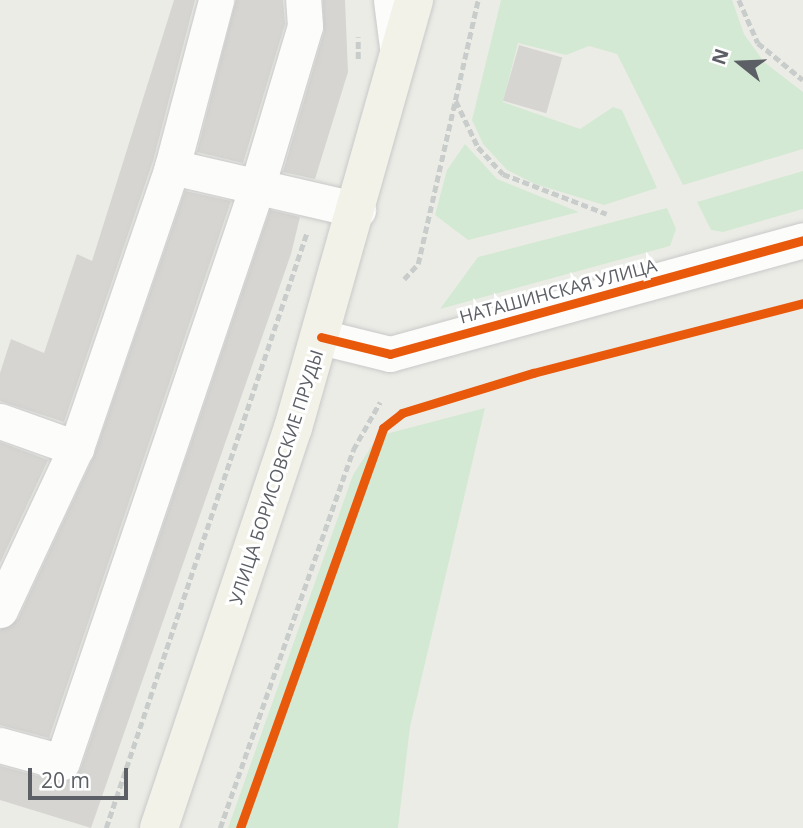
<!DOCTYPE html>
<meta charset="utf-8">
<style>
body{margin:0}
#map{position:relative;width:803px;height:828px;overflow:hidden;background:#ecece7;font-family:"Open Sans",sans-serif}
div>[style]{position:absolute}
.green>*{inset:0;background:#d4e9d3}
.building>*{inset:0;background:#d6d5d2;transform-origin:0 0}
.path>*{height:4.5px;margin-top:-2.25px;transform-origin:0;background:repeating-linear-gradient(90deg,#c8cdcb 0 7px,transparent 0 10.5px)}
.roads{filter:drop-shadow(0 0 2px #c9c9c9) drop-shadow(0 0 2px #c9c9c9)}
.minor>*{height:35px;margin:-17.5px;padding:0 17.5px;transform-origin:17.5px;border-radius:17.5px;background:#fcfcfb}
.major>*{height:38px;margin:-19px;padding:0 19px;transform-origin:19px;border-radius:19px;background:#f3f2e8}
.cycleway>*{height:9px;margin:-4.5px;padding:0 4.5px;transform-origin:4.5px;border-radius:4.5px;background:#e8590c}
span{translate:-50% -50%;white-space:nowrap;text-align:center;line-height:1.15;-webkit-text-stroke:6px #fff;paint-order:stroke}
.street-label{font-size:18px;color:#5c5f65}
.north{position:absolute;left:705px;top:28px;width:70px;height:70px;-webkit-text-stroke:5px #fff;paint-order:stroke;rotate:288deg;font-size:19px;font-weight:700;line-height:28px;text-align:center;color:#5c5f65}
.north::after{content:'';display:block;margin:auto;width:24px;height:32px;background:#5c5f65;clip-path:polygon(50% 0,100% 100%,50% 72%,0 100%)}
.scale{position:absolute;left:28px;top:768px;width:100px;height:32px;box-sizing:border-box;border:4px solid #5c5f65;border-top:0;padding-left:9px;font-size:21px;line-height:24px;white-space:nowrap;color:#5c5f65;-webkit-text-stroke:5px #fff;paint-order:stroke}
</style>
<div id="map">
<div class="green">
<div style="clip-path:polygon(501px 0,732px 0,744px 34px,764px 62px,803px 92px,803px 149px,683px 185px,617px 54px,589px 46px,566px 55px,518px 43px,503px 102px,580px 129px,613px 107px,622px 110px,657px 188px,604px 205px,535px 184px,507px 170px,483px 144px,472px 120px)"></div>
<div style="clip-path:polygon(465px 144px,497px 179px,579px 212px,468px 240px,435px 215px,447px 170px)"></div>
<div style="clip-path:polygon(803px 171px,803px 209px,723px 232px,711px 230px,697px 202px)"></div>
<div style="clip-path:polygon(667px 208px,676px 229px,670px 246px,440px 309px,478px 257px)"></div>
<div style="clip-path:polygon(485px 408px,410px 727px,398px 828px,228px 828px,353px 475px,378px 436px)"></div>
</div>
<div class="building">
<div style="clip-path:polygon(174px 0,195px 0,153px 161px,64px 422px,0 401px,0 373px,11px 339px,44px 353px,77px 254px,92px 261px)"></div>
<div style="clip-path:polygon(236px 0,283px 0,285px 24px,243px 163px,197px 152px)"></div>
<div style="clip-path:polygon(323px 0,345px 0,348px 72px,315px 179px,283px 172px,324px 32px)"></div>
<div style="left:519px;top:45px;width:45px;height:58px;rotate:16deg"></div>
<div style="clip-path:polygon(185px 191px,231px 201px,49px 738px,0 725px,0 630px,18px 619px,94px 456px)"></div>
<div style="clip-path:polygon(270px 210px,300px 217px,291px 254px,91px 828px,0 800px,0 766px,57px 781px,75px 777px,81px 768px)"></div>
<div style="clip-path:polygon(0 442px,48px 460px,0 563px)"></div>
</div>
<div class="path">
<div style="left:739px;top:0;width:47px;rotate:66.2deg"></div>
<div style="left:758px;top:43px;width:58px;rotate:39.4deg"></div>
<div style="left:358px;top:59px;width:22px;rotate:-90deg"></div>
<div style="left:456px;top:101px;width:51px;rotate:64.4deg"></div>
<div style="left:478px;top:147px;width:37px;rotate:47deg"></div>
<div style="left:503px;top:174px;width:111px;rotate:21deg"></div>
<div style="left:404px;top:279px;width:21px;rotate:-47deg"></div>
<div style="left:418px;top:264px;width:271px;rotate:-77.2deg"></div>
<div style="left:106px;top:828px;width:629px;rotate:-71.36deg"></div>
<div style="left:220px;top:828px;width:401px;rotate:-70.6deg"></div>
<div style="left:353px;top:450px;width:55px;rotate:-60.6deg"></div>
</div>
<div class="roads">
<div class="minor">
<div style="left:391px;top:0;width:55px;rotate:82.7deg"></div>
<div style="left:172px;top:167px;width:191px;rotate:13deg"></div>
<div style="left:321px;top:337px;width:71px;rotate:13.8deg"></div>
<div style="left:390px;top:354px;width:428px;rotate:-15.4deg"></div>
<div style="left:0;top:421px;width:81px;rotate:19.6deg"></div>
<div style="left:0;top:610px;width:179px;rotate:-64.9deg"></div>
<div style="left:76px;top:448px;width:297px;rotate:-71.1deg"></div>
<div style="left:172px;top:167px;width:173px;rotate:-75.2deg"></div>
<div style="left:0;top:745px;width:64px;rotate:15.3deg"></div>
<div style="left:62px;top:762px;width:607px;rotate:-71.27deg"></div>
<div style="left:257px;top:187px;width:168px;rotate:-73.4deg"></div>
<div style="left:305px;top:26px;width:26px;rotate:-94deg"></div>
</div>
<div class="major">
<div style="left:159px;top:828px;width:422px;rotate:-71.5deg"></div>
<div style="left:293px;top:428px;width:445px;rotate:-74.2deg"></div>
</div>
</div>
<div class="cycleway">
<div style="left:321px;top:337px;width:71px;rotate:13.8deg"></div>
<div style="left:390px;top:354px;width:428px;rotate:-15.4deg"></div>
<div style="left:240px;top:828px;width:425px;rotate:-70.3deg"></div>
<div style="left:383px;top:428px;width:24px;rotate:-38deg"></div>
<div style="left:402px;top:413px;width:137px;rotate:-17deg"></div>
<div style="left:533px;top:373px;width:279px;rotate:-14.5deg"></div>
</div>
<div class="street-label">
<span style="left:558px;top:291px;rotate:-15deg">НАТАШИНСКАЯ УЛИЦА</span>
<span style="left:276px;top:477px;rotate:-72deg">УЛИЦА БОРИСОВСКИЕ ПРУДЫ</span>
</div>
<div class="north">N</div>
<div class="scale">20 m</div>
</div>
